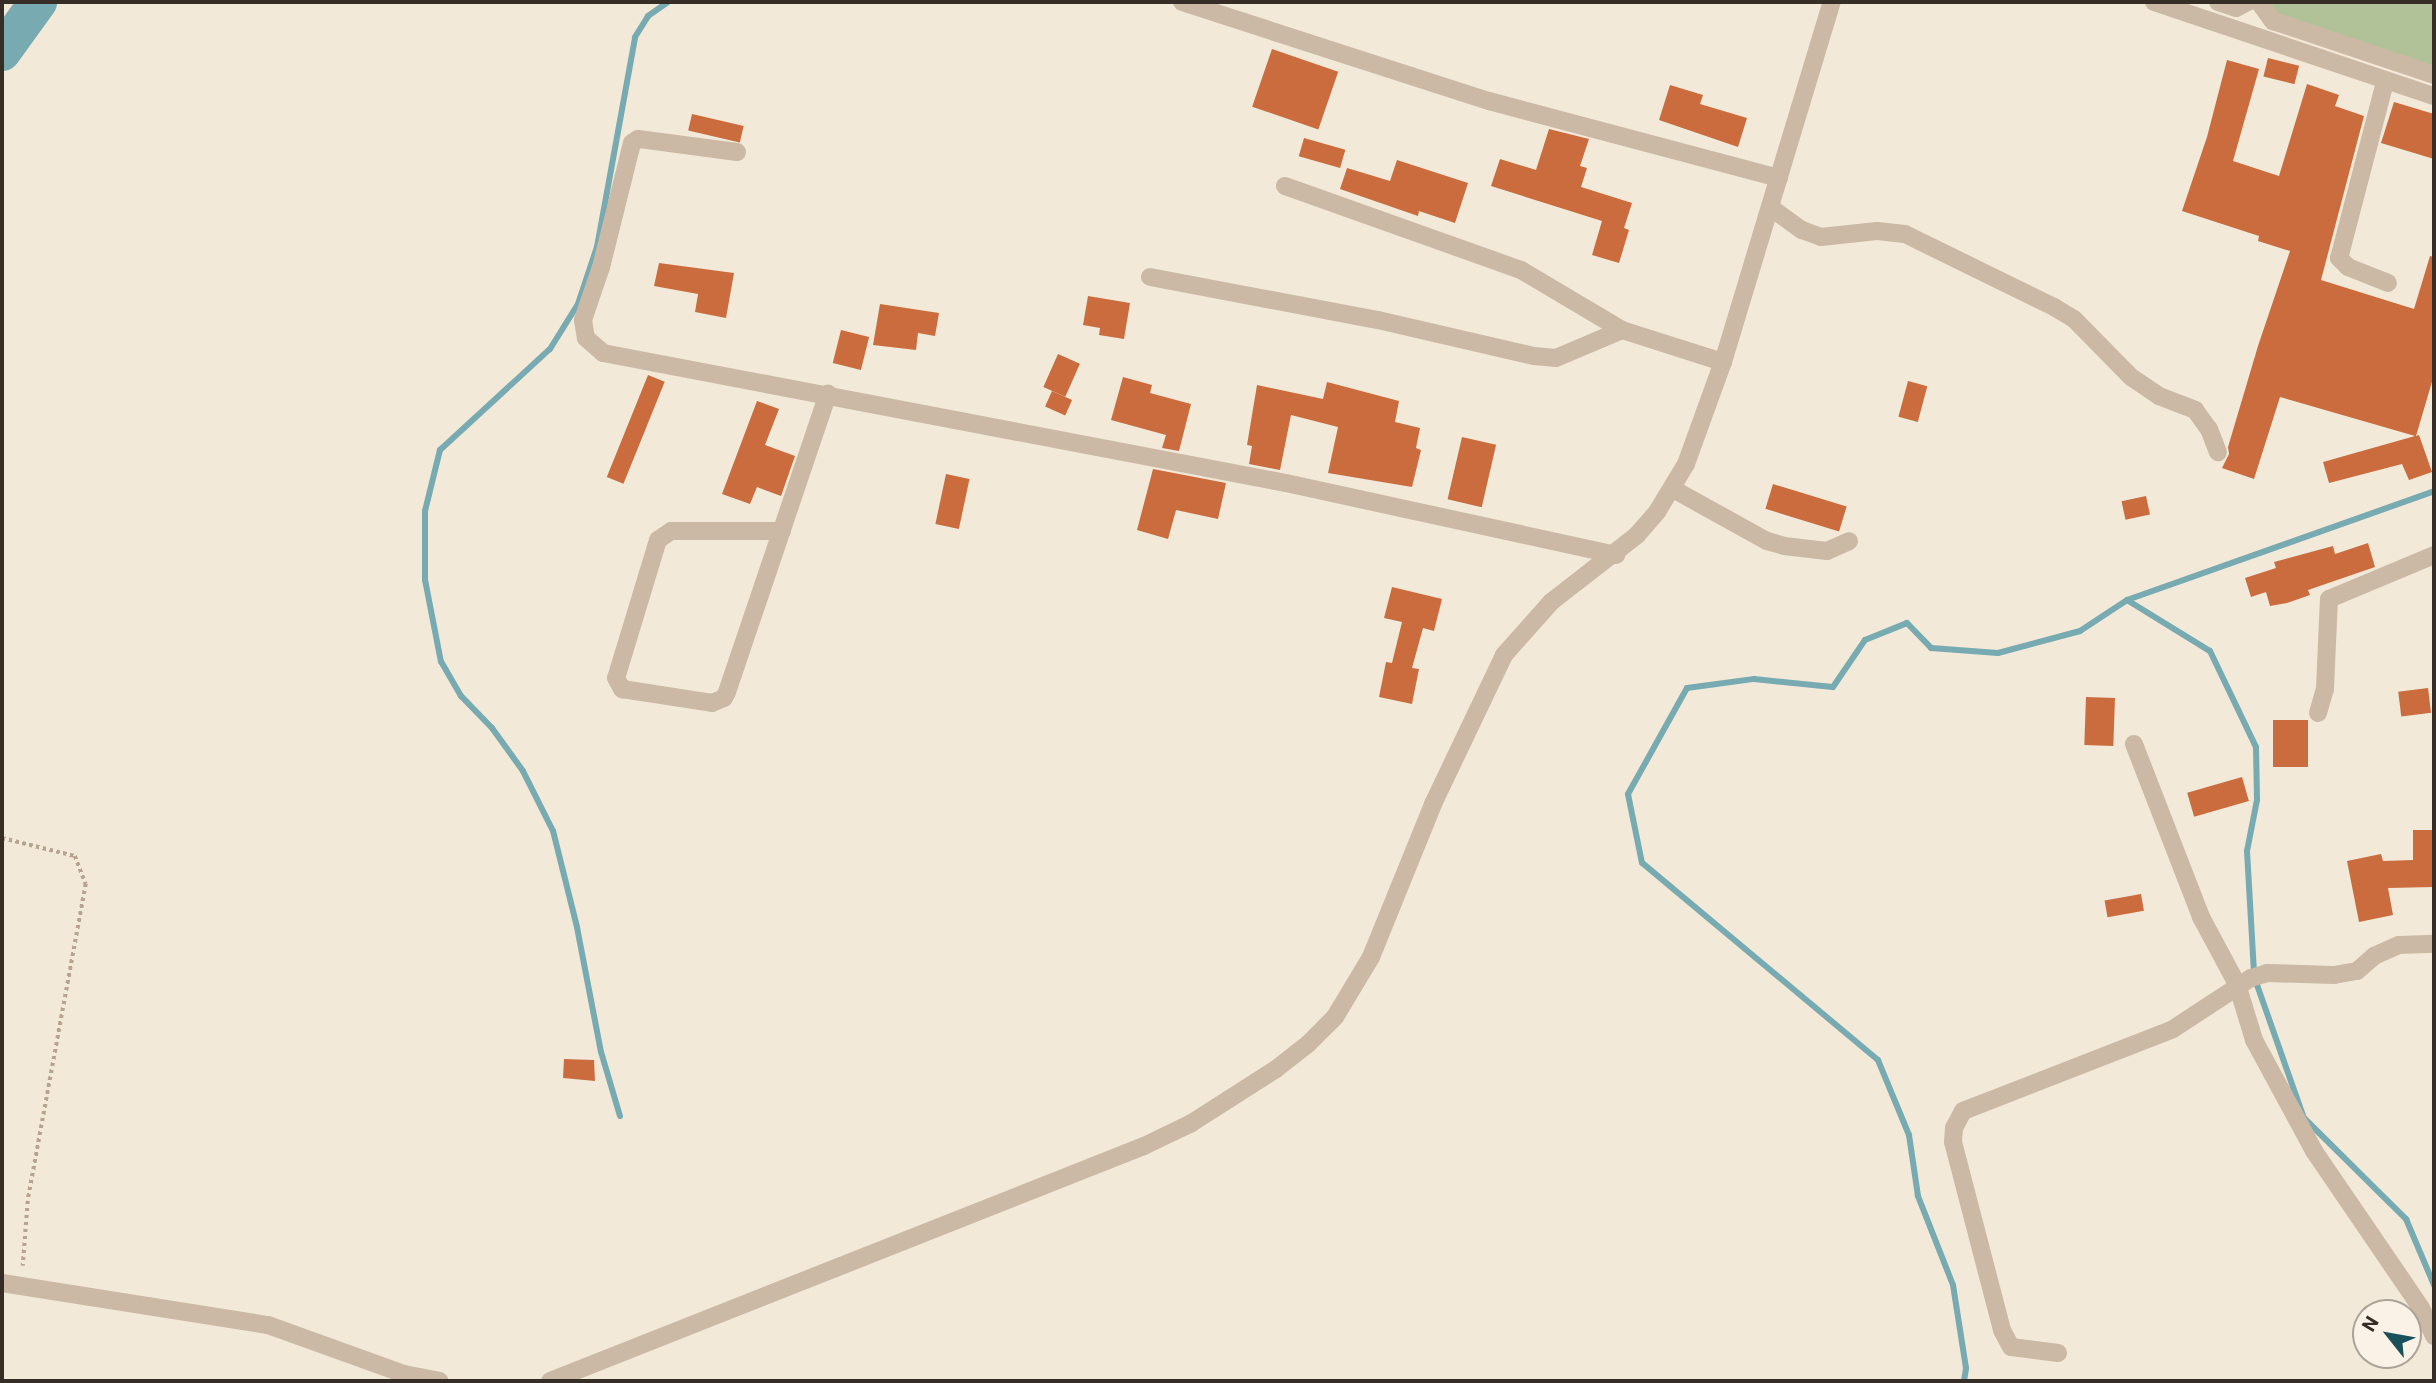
<!DOCTYPE html>
<style>
body{margin:0}
#map{position:relative;width:2436px;height:1383px;overflow:hidden;background:#f2e9d9;font-family:Roboto,sans-serif}
div>[style]{position:absolute}
.green>*{inset:0;background:#b1c299}
.stream>*{height:6px;margin:-3px;padding:0 3px;transform-origin:3px;border-radius:3px;background:#77aab1}
.river>*{height:38px;margin:-19px;padding:0 19px;transform-origin:19px;border-radius:19px;background:#77aab1}
.building>*{inset:0;background:#cb6c3e;transform-origin:0 0}
.path>*{height:3.5px;margin-top:-1.75px;transform-origin:0;background:repeating-linear-gradient(90deg,#b7a38f 0 3.5px,transparent 0 7px)}
.minor>*{height:18px;margin:-9px;padding:0 9px;transform-origin:9px;border-radius:9px;background:#cbb9a5}
span{translate:-50% -50%;white-space:nowrap;text-align:center;line-height:1.15;-webkit-text-stroke:5px #faf2e6;paint-order:stroke}
.frame{position:absolute;inset:0;border:4px solid #362d26;pointer-events:none}
.north{position:absolute;left:2352px;top:1299px;width:70px;height:70px;box-sizing:border-box;background:#faf2e6;border:2px solid #aca399;border-radius:50%;rotate:301deg;font-size:19px;font-weight:700;line-height:28px;text-align:center;color:#362d26}
.north::after{content:'';display:block;margin:auto;width:24px;height:32px;background:#1a5059;clip-path:polygon(50% 0,100% 100%,50% 72%,0 100%)}
</style>
<div id="map">
<div class="green">
<div style="clip-path:polygon(2230px 2px,2434px 2px,2434px 77px,2323px 32px)"></div>
</div>
<div class="stream">
<div style="left:2127px;top:600px;width:97px;rotate:31.6deg"></div>
<div style="left:2210px;top:651px;width:106px;rotate:64.4deg"></div>
<div style="left:2256px;top:747px;width:53px;rotate:88.9deg"></div>
<div style="left:2257px;top:800px;width:52px;rotate:101.1deg"></div>
<div style="left:2247px;top:851px;width:122px;rotate:86.7deg"></div>
<div style="left:2256px;top:982px;width:144px;rotate:70.6deg"></div>
<div style="left:2304px;top:1118px;width:144px;rotate:44.7deg"></div>
<div style="left:2406px;top:1219px;width:72px;rotate:67deg"></div>
<div style="left:620px;top:1116px;width:67px;rotate:-106.5deg"></div>
<div style="left:601px;top:1052px;width:127px;rotate:-100.9deg"></div>
<div style="left:577px;top:927px;width:99px;rotate:-104deg"></div>
<div style="left:553px;top:831px;width:67px;rotate:-116.6deg"></div>
<div style="left:523px;top:771px;width:53px;rotate:-125.8deg"></div>
<div style="left:492px;top:728px;width:45px;rotate:-134.1deg"></div>
<div style="left:461px;top:696px;width:39px;rotate:-120deg"></div>
<div style="left:441px;top:662px;width:84px;rotate:-101deg"></div>
<div style="left:425px;top:580px;width:69px;rotate:-90deg"></div>
<div style="left:425px;top:511px;width:63px;rotate:-76.2deg"></div>
<div style="left:440px;top:450px;width:149px;rotate:-42.6deg"></div>
<div style="left:550px;top:349px;width:53px;rotate:-58.1deg"></div>
<div style="left:578px;top:304px;width:60px;rotate:-71.6deg"></div>
<div style="left:597px;top:247px;width:213px;rotate:-79.7deg"></div>
<div style="left:635px;top:37px;width:25px;rotate:-58deg"></div>
<div style="left:648px;top:16px;width:24px;rotate:-35deg"></div>
<div style="left:1964px;top:1381px;width:13px;rotate:-81deg"></div>
<div style="left:1966px;top:1368px;width:84px;rotate:-98.9deg"></div>
<div style="left:1953px;top:1285px;width:96px;rotate:-111.5deg"></div>
<div style="left:1918px;top:1196px;width:62px;rotate:-98.4deg"></div>
<div style="left:1909px;top:1135px;width:81px;rotate:-112.5deg"></div>
<div style="left:1878px;top:1060px;width:307px;rotate:-140.1deg"></div>
<div style="left:1642px;top:863px;width:70px;rotate:-101.5deg"></div>
<div style="left:1628px;top:794px;width:121px;rotate:-60.9deg"></div>
<div style="left:1687px;top:688px;width:68px;rotate:-7.7deg"></div>
<div style="left:1754px;top:679px;width:79px;rotate:5.8deg"></div>
<div style="left:1833px;top:687px;width:57px;rotate:-55.8deg"></div>
<div style="left:1865px;top:640px;width:45px;rotate:-22deg"></div>
<div style="left:1907px;top:623px;width:35px;rotate:46deg"></div>
<div style="left:1931px;top:648px;width:67px;rotate:4.3deg"></div>
<div style="left:1998px;top:653px;width:85px;rotate:-15deg"></div>
<div style="left:2080px;top:631px;width:56px;rotate:-33.4deg"></div>
<div style="left:2127px;top:600px;width:326px;rotate:-19.5deg"></div>
</div>
<div class="river">
<div style="left:2px;top:52px;width:62px;rotate:-54.2deg"></div>
</div>
<div class="building">
<div style="left:1272px;top:49px;width:70px;height:61px;rotate:19deg"></div>
<div style="left:2268px;top:58px;width:32px;height:19px;rotate:14deg"></div>
<div style="clip-path:polygon(2227px 60px,2259px 69px,2233px 161px,2279px 176px,2307px 84px,2339px 95px,2335px 106px,2364px 116px,2321px 280px,2414px 309px,2430px 256px,2434px 257px,2434px 375px,2416px 436px,2419px 435px,2432px 472px,2409px 480px,2402px 464px,2329px 483px,2323px 462px,2415px 436px,2280px 397px,2254px 479px,2222px 468px,2229px 454px,2228px 447px,2258px 346px,2290px 251px,2258px 241px,2259px 236px,2182px 211px,2207px 137px)"></div>
<div style="clip-path:polygon(1670px 85px,1703px 95px,1700px 104px,1747px 118px,1738px 147px,1659px 120px)"></div>
<div style="clip-path:polygon(2394px 102px,2434px 114px,2434px 159px,2381px 143px)"></div>
<div style="left:692px;top:114px;width:53px;height:17px;rotate:13deg"></div>
<div style="clip-path:polygon(1549px 129px,1589px 139px,1580px 166px,1587px 168px,1581px 187px,1632px 203px,1624px 228px,1629px 230px,1619px 263px,1592px 255px,1602px 221px,1491px 186px,1500px 159px,1536px 170px)"></div>
<div style="left:1304px;top:138px;width:43px;height:19px;rotate:16deg"></div>
<div style="clip-path:polygon(1397px 160px,1468px 183px,1455px 223px,1419px 211px,1418px 216px,1340px 189px,1347px 168px,1390px 181px)"></div>
<div style="clip-path:polygon(659px 263px,734px 273px,726px 318px,695px 312px,698px 294px,654px 286px)"></div>
<div style="clip-path:polygon(1088px 296px,1130px 303px,1124px 339px,1099px 335px,1100px 328px,1083px 325px)"></div>
<div style="clip-path:polygon(880px 304px,939px 313px,935px 336px,918px 333px,916px 350px,873px 345px)"></div>
<div style="left:841px;top:330px;width:29px;height:34px;rotate:14deg"></div>
<div style="left:1058px;top:354px;width:24px;height:36px;rotate:24deg"></div>
<div style="left:648px;top:375px;width:18px;height:110px;rotate:22deg"></div>
<div style="clip-path:polygon(1123px 377px,1152px 385px,1150px 393px,1191px 404px,1179px 451px,1162px 448px,1166px 435px,1111px 420px)"></div>
<div style="left:1908px;top:381px;width:20px;height:37px;rotate:15deg"></div>
<div style="clip-path:polygon(1327px 382px,1399px 401px,1395px 422px,1420px 428px,1416px 448px,1421px 450px,1412px 487px,1328px 473px,1338px 427px,1291px 415px,1280px 470px,1249px 464px,1252px 446px,1247px 445px,1257px 385px,1323px 399px)"></div>
<div style="left:1052px;top:391px;width:22px;height:17px;rotate:24deg"></div>
<div style="clip-path:polygon(757px 401px,779px 409px,765px 445px,795px 456px,781px 496px,757px 487px,750px 504px,722px 494px)"></div>
<div style="left:1462px;top:437px;width:35px;height:64px;rotate:13deg"></div>
<div style="clip-path:polygon(1153px 469px,1226px 483px,1218px 519px,1176px 510px,1168px 539px,1137px 530px)"></div>
<div style="left:946px;top:474px;width:24px;height:51px;rotate:12deg"></div>
<div style="left:1773px;top:484px;width:77px;height:26px;rotate:17deg"></div>
<div style="left:2146px;top:496px;width:19px;height:25px;rotate:78deg"></div>
<div style="clip-path:polygon(2368px 543px,2375px 567px,2308px 590px,2310px 595px,2287px 603px,2270px 606px,2266px 592px,2251px 597px,2245px 578px,2276px 568px,2274px 562px,2333px 546px,2335px 554px)"></div>
<div style="clip-path:polygon(1392px 587px,1442px 599px,1434px 631px,1423px 628px,1412px 668px,1419px 669px,1412px 704px,1379px 697px,1386px 662px,1392px 663px,1402px 622px,1384px 618px)"></div>
<div style="left:2428px;top:688px;width:25px;height:30px;rotate:83deg"></div>
<div style="left:2086px;top:697px;width:29px;height:48px;rotate:2deg"></div>
<div style="left:2308px;top:720px;width:47px;height:35px;rotate:90deg"></div>
<div style="left:2242px;top:777px;width:25px;height:57px;rotate:74deg"></div>
<div style="clip-path:polygon(2413px 830px,2434px 830px,2434px 887px,2388px 888px,2393px 915px,2359px 922px,2347px 861px,2381px 854px,2383px 861px,2413px 860px)"></div>
<div style="left:2141px;top:894px;width:17px;height:37px;rotate:80deg"></div>
<div style="clip-path:polygon(564px 1059px,594px 1060px,595px 1081px,563px 1078px)"></div>
</div>
<div class="path">
<div style="left:2px;top:838px;width:75px;rotate:13.9deg"></div>
<div style="left:75px;top:856px;width:30px;rotate:69deg"></div>
<div style="left:86px;top:884px;width:322px;rotate:100.4deg"></div>
<div style="left:28px;top:1201px;width:65px;rotate:94.4deg"></div>
</div>
<div class="minor">
<div style="left:1182px;top:2px;width:323px;rotate:17.9deg"></div>
<div style="left:1489px;top:101px;width:300px;rotate:14.9deg"></div>
<div style="left:2154px;top:2px;width:295px;rotate:18.6deg"></div>
<div style="left:2218px;top:2px;width:19px;rotate:18deg"></div>
<div style="left:2236px;top:8px;width:13px;rotate:-27deg"></div>
<div style="left:2259px;top:2px;width:24px;rotate:54deg"></div>
<div style="left:2273px;top:21px;width:170px;rotate:18.5deg"></div>
<div style="left:2385px;top:82px;width:182px;rotate:104.6deg"></div>
<div style="left:2339px;top:258px;width:13px;rotate:45deg"></div>
<div style="left:2348px;top:267px;width:43px;rotate:21.8deg"></div>
<div style="left:737px;top:152px;width:100px;rotate:-172.5deg"></div>
<div style="left:638px;top:139px;width:7px;rotate:146deg"></div>
<div style="left:632px;top:143px;width:128px;rotate:104deg"></div>
<div style="left:601px;top:267px;width:56px;rotate:108.8deg"></div>
<div style="left:583px;top:320px;width:18px;rotate:81deg"></div>
<div style="left:586px;top:338px;width:23px;rotate:41deg"></div>
<div style="left:603px;top:353px;width:695px;rotate:10.78deg"></div>
<div style="left:1286px;top:483px;width:338px;rotate:12.3deg"></div>
<div style="left:1285px;top:186px;width:251px;rotate:19.6deg"></div>
<div style="left:1521px;top:270px;width:117px;rotate:30.7deg"></div>
<div style="left:1622px;top:330px;width:106px;rotate:17.6deg"></div>
<div style="left:1770px;top:207px;width:39px;rotate:36deg"></div>
<div style="left:1802px;top:230px;width:20px;rotate:20deg"></div>
<div style="left:1821px;top:237px;width:56px;rotate:-6.1deg"></div>
<div style="left:1877px;top:231px;width:28px;rotate:6deg"></div>
<div style="left:1905px;top:234px;width:166px;rotate:26.1deg"></div>
<div style="left:2054px;top:307px;width:23px;rotate:31deg"></div>
<div style="left:2074px;top:319px;width:81px;rotate:45.5deg"></div>
<div style="left:2131px;top:377px;width:34px;rotate:34deg"></div>
<div style="left:2159px;top:396px;width:39px;rotate:21deg"></div>
<div style="left:2195px;top:410px;width:24px;rotate:54deg"></div>
<div style="left:2209px;top:429px;width:25px;rotate:69deg"></div>
<div style="left:1150px;top:277px;width:232px;rotate:10.7deg"></div>
<div style="left:1378px;top:320px;width:160px;rotate:13deg"></div>
<div style="left:1534px;top:356px;width:22px;rotate:5deg"></div>
<div style="left:1556px;top:358px;width:72px;rotate:-23deg"></div>
<div style="left:1673px;top:489px;width:107px;rotate:29deg"></div>
<div style="left:1767px;top:541px;width:18px;rotate:16deg"></div>
<div style="left:1784px;top:546px;width:43px;rotate:6.6deg"></div>
<div style="left:1827px;top:551px;width:24px;rotate:-24deg"></div>
<div style="left:782px;top:531px;width:111px;rotate:180deg"></div>
<div style="left:671px;top:531px;width:16px;rotate:145deg"></div>
<div style="left:658px;top:540px;width:144px;rotate:106.9deg"></div>
<div style="left:616px;top:678px;width:13px;rotate:61deg"></div>
<div style="left:622px;top:689px;width:91px;rotate:8.8deg"></div>
<div style="left:712px;top:703px;width:13px;rotate:-23deg"></div>
<div style="left:724px;top:698px;width:7px;rotate:-63deg"></div>
<div style="left:727px;top:692px;width:315px;rotate:-71.3deg"></div>
<div style="left:2318px;top:713px;width:25px;rotate:-74deg"></div>
<div style="left:2325px;top:689px;width:90px;rotate:-87.5deg"></div>
<div style="left:2329px;top:599px;width:114px;rotate:-22.7deg"></div>
<div style="left:2134px;top:744px;width:186px;rotate:68.8deg"></div>
<div style="left:2201px;top:917px;width:76px;rotate:61.8deg"></div>
<div style="left:2237px;top:984px;width:59px;rotate:73.1deg"></div>
<div style="left:2254px;top:1040px;width:126px;rotate:61.6deg"></div>
<div style="left:2314px;top:1151px;width:190px;rotate:55.7deg"></div>
<div style="left:2421px;top:1308px;width:31px;rotate:65deg"></div>
<div style="left:2px;top:1283px;width:269px;rotate:9deg"></div>
<div style="left:268px;top:1325px;width:145px;rotate:19.8deg"></div>
<div style="left:404px;top:1374px;width:36px;rotate:11deg"></div>
<div style="left:2058px;top:1353px;width:47px;rotate:-172.7deg"></div>
<div style="left:2011px;top:1347px;width:19px;rotate:-118deg"></div>
<div style="left:2002px;top:1330px;width:194px;rotate:-104.6deg"></div>
<div style="left:1953px;top:1142px;width:14px;rotate:-86deg"></div>
<div style="left:1954px;top:1128px;width:19px;rotate:-62deg"></div>
<div style="left:1963px;top:1111px;width:225px;rotate:-21.3deg"></div>
<div style="left:2173px;top:1029px;width:93px;rotate:-33.2deg"></div>
<div style="left:2251px;top:978px;width:17px;rotate:-17deg"></div>
<div style="left:2267px;top:973px;width:67px;rotate:1.7deg"></div>
<div style="left:2334px;top:975px;width:23px;rotate:-10deg"></div>
<div style="left:2357px;top:971px;width:23px;rotate:-41deg"></div>
<div style="left:2374px;top:956px;width:27px;rotate:-24deg"></div>
<div style="left:2399px;top:945px;width:35px;rotate:-2deg"></div>
<div style="left:550px;top:1381px;width:639px;rotate:-21.58deg"></div>
<div style="left:1144px;top:1146px;width:51px;rotate:-25.6deg"></div>
<div style="left:1190px;top:1124px;width:102px;rotate:-32.6deg"></div>
<div style="left:1276px;top:1069px;width:41px;rotate:-38deg"></div>
<div style="left:1308px;top:1044px;width:38px;rotate:-45deg"></div>
<div style="left:1335px;top:1017px;width:70px;rotate:-59deg"></div>
<div style="left:1371px;top:957px;width:165px;rotate:-67.9deg"></div>
<div style="left:1433px;top:804px;width:165px;rotate:-64.5deg"></div>
<div style="left:1504px;top:655px;width:71px;rotate:-48.4deg"></div>
<div style="left:1551px;top:602px;width:109px;rotate:-37.9deg"></div>
<div style="left:1637px;top:535px;width:30px;rotate:-49deg"></div>
<div style="left:1657px;top:512px;width:56px;rotate:-58.9deg"></div>
<div style="left:1686px;top:464px;width:109px;rotate:-70.1deg"></div>
<div style="left:1723px;top:362px;width:376px;rotate:-73.2deg"></div>
</div>
<div class="frame"></div>
<div class="north">N</div>
</div>
